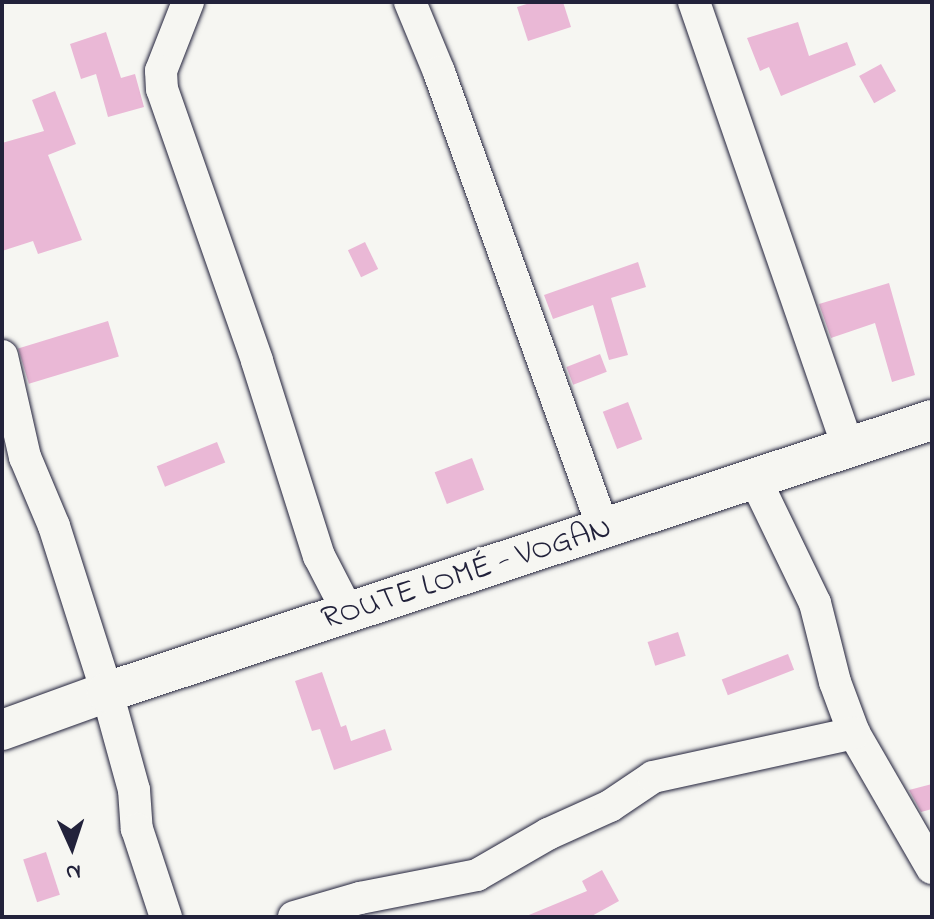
<!DOCTYPE html>
<meta charset="utf-8">
<style>
body{margin:0}
#map{position:relative;width:934px;height:919px;overflow:hidden;background:#f6f6f2;font-family:"Indie Flower",sans-serif}
div>[style]{position:absolute}
.building>*{inset:0;background:#eab8d6;transform-origin:0 0}
.roads{filter:drop-shadow(0 0 2px #22223b) drop-shadow(0 0 2px #22223b)}
.minor>*{height:32px;margin:-16px;padding:0 16px;transform-origin:16px;border-radius:16px;background:#f6f6f2}
.major>*{height:40px;margin:-20px;padding:0 20px;transform-origin:20px;border-radius:20px;background:#f6f6f2}
span{translate:-50% -50%;white-space:nowrap;text-align:center;line-height:1.15;-webkit-text-stroke:6px #f6f6f2;paint-order:stroke}
.street-label{font-size:32px;color:#22223b}
.frame{position:absolute;inset:0;border:4px solid #22223b;pointer-events:none}
.north{position:absolute;left:32px;top:807px;width:80px;height:80px;-webkit-text-stroke:6px #f6f6f2;paint-order:stroke;rotate:177deg;font-size:22px;font-weight:700;line-height:32px;text-align:center;color:#22223b}
.north::after{content:'';display:block;margin:auto;width:28px;height:36px;background:#22223b;clip-path:polygon(50% 0,100% 100%,50% 72%,0 100%)}
</style>
<div id="map">
<div class="building">
<div style="clip-path:polygon(533px 2px,563px 2px,571px 27px,528px 41px,517px 7px)"></div>
<div style="clip-path:polygon(798px 22px,809px 56px,847px 42px,856px 65px,781px 96px,769px 67px,760px 71px,747px 38px)"></div>
<div style="clip-path:polygon(106px 32px,121px 78px,135px 74px,144px 107px,108px 117px,96px 74px,81px 79px,70px 44px)"></div>
<div style="left:881px;top:64px;width:31px;height:25px;rotate:61deg"></div>
<div style="clip-path:polygon(55px 91px,76px 144px,48px 155px,82px 240px,38px 254px,33px 241px,2px 251px,2px 143px,44px 131px,32px 100px)"></div>
<div style="left:365px;top:242px;width:30px;height:19px;rotate:64deg"></div>
<div style="clip-path:polygon(638px 262px,646px 287px,611px 298px,628px 355px,609px 360px,593px 305px,553px 319px,544px 295px)"></div>
<div style="clip-path:polygon(889px 283px,915px 375px,892px 382px,875px 323px,831px 338px,819px 304px)"></div>
<div style="left:108px;top:321px;width:37px;height:94px;rotate:73deg"></div>
<div style="left:600px;top:354px;width:19px;height:36px;rotate:69deg"></div>
<div style="left:628px;top:402px;width:40px;height:27px;rotate:69deg"></div>
<div style="left:217px;top:442px;width:22px;height:65px;rotate:68deg"></div>
<div style="left:472px;top:458px;width:34px;height:40px;rotate:69deg"></div>
<div style="left:678px;top:632px;width:25px;height:32px;rotate:72deg"></div>
<div style="left:788px;top:654px;width:17px;height:71px;rotate:69deg"></div>
<div style="clip-path:polygon(322px 672px,341px 727px,346px 725px,351px 741px,385px 729px,392px 750px,334px 770px,320px 729px,312px 731px,295px 681px)"></div>
<div style="clip-path:polygon(932px 784px,932px 809px,921px 812px,909px 790px)"></div>
<div style="left:46px;top:852px;width:45px;height:24px;rotate:72deg"></div>
<div style="clip-path:polygon(602px 870px,619px 901px,590px 917px,524px 917px,587px 891px,582px 881px)"></div>
</div>
<div class="roads">
<div class="minor">
<div style="left:188px;top:2px;width:74px;rotate:111.4deg"></div>
<div style="left:161px;top:71px;width:18px;rotate:87deg"></div>
<div style="left:162px;top:89px;width:288px;rotate:70.7deg"></div>
<div style="left:257px;top:361px;width:205px;rotate:72.4deg"></div>
<div style="left:319px;top:556px;width:65px;rotate:62.7deg"></div>
<div style="left:410px;top:2px;width:76px;rotate:67.5deg"></div>
<div style="left:439px;top:72px;width:487px;rotate:70.2deg"></div>
<div style="left:694px;top:2px;width:471px;rotate:70.9deg"></div>
<div style="left:2px;top:356px;width:104px;rotate:77.2deg"></div>
<div style="left:25px;top:457px;width:75px;rotate:67.2deg"></div>
<div style="left:54px;top:526px;width:174px;rotate:72.3deg"></div>
<div style="left:107px;top:692px;width:102px;rotate:74.6deg"></div>
<div style="left:134px;top:790px;width:39px;rotate:86deg"></div>
<div style="left:137px;top:829px;width:93px;rotate:71.8deg"></div>
<div style="left:755px;top:479px;width:138px;rotate:64.2deg"></div>
<div style="left:815px;top:603px;width:81px;rotate:75.8deg"></div>
<div style="left:835px;top:682px;width:54px;rotate:69.6deg"></div>
<div style="left:854px;top:733px;width:156px;rotate:60deg"></div>
<div style="left:294px;top:917px;width:69px;rotate:-16.1deg"></div>
<div style="left:360px;top:898px;width:119px;rotate:-11.1deg"></div>
<div style="left:477px;top:875px;width:82px;rotate:-30deg"></div>
<div style="left:548px;top:834px;width:68px;rotate:-24.3deg"></div>
<div style="left:610px;top:806px;width:52px;rotate:-34deg"></div>
<div style="left:653px;top:777px;width:206px;rotate:-12.3deg"></div>
</div>
<div class="major">
<div style="left:2px;top:730px;width:112px;rotate:-19.9deg"></div>
<div style="left:107px;top:692px;width:869px;rotate:-18.25deg"></div>
</div>
</div>
<div class="street-label">
<span style="left:467px;top:575px;rotate:-18deg">ROUTE LOMÉ - VOGAN</span>
</div>
<div class="frame"></div>
<div class="north">N</div>
</div>
